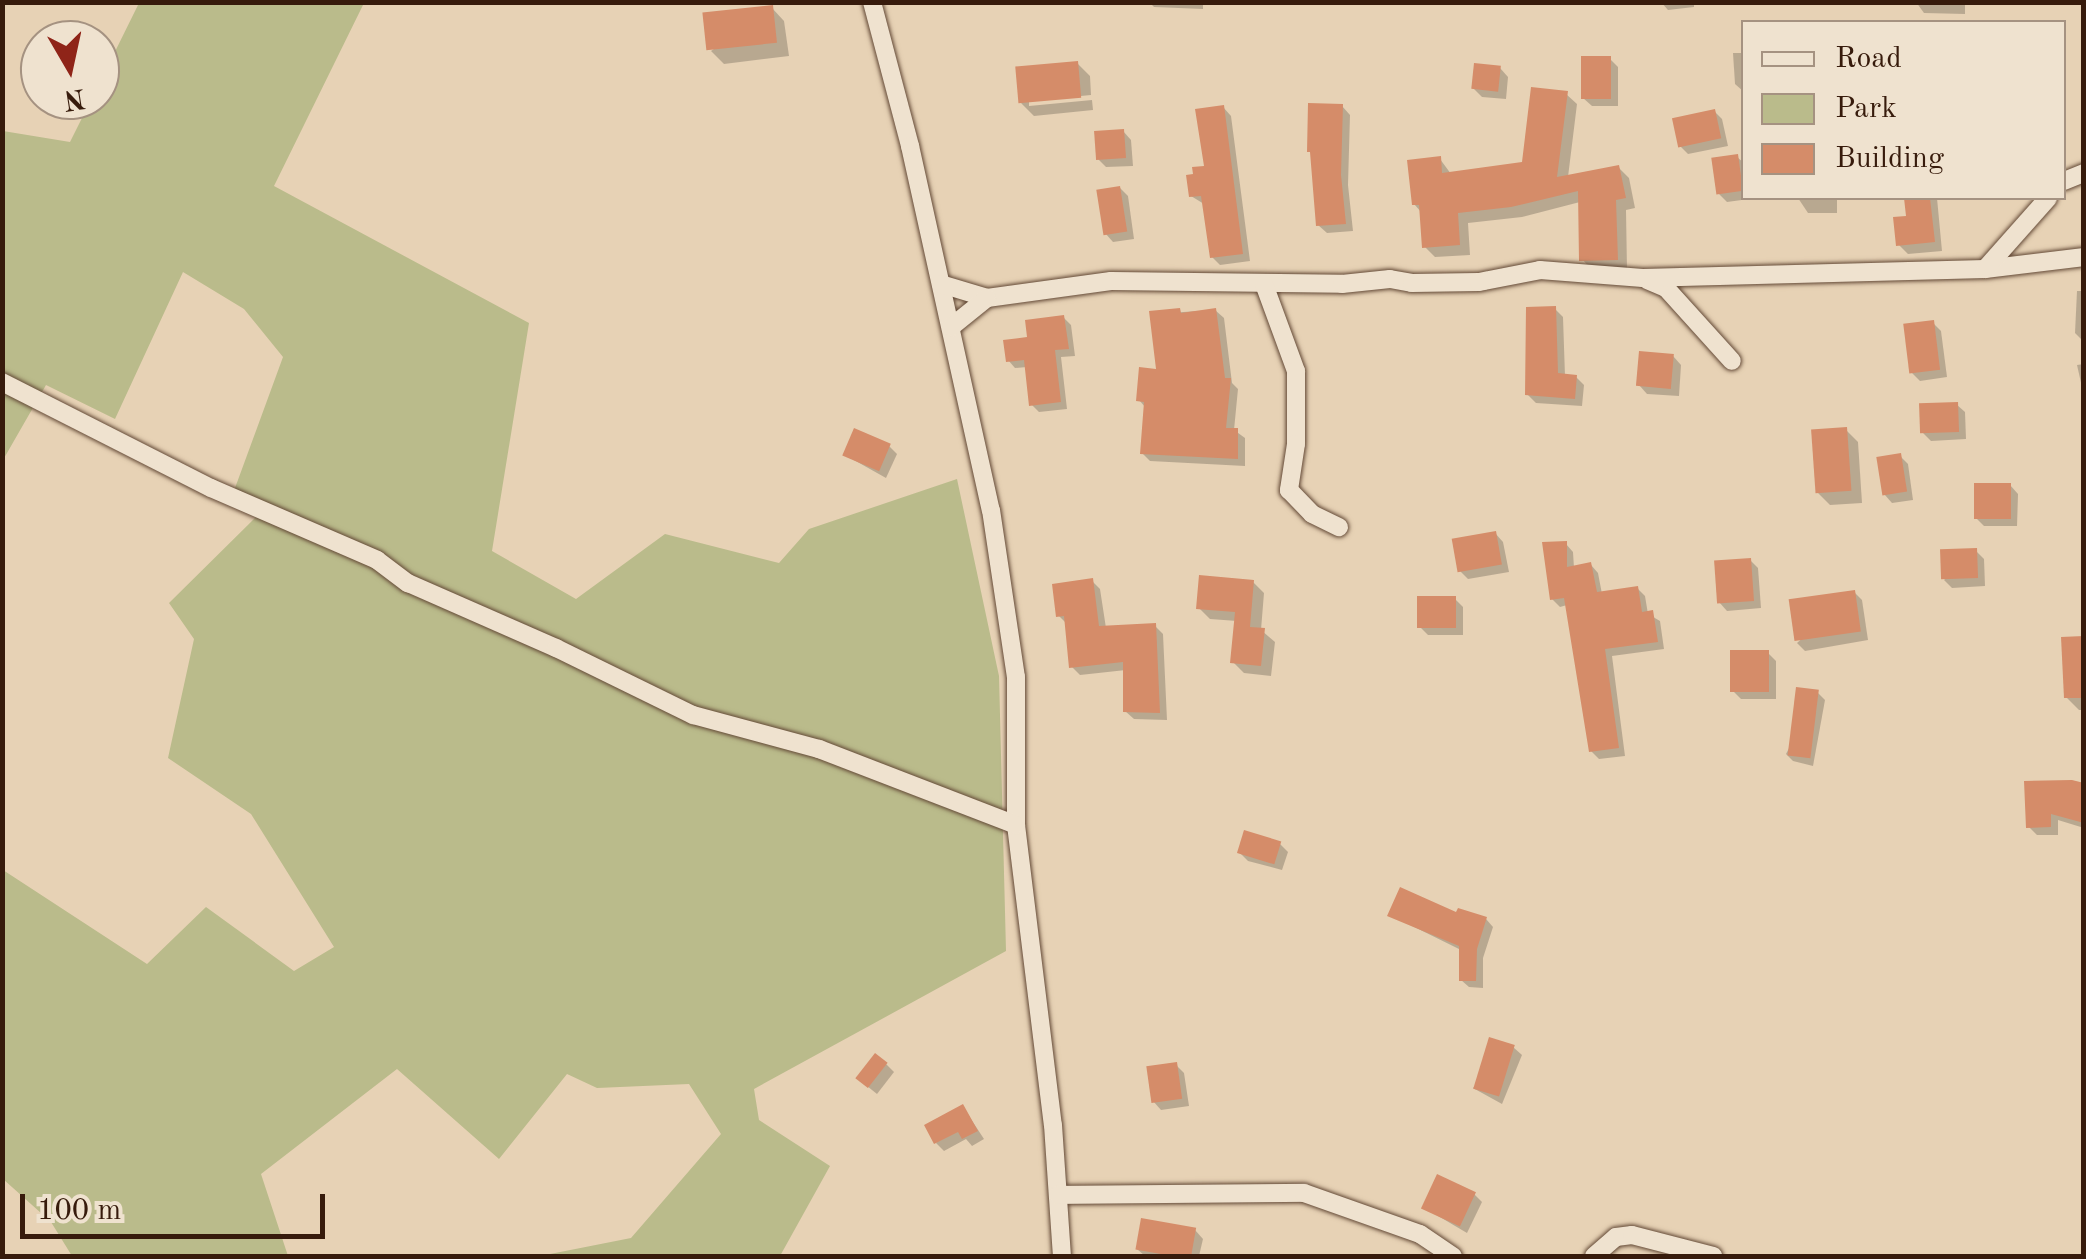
<!DOCTYPE html>
<style>
body{margin:0}
#map{position:relative;width:2086px;height:1259px;overflow:hidden;background:#e7d2b5;font-family:"Old Standard TT",serif}
div>[style]{position:absolute}
.green>*{inset:0;background:#babb8b}
.shadow>*{inset:0;background:#0003}
.building>*{inset:0;background:#d58c69;transform-origin:0 0}
.roads{filter:drop-shadow(0 0 2px #634936) drop-shadow(0 0 2px #634936)}
.street>*{height:18px;margin:-9px;padding:0 9px;transform-origin:9px;border-radius:9px;background:#efe2cf}
span{translate:-50% -50%;white-space:nowrap;text-align:center;line-height:1.15;-webkit-text-stroke:8px #efe2cf;paint-order:stroke}
.frame{position:absolute;inset:0;border:5px solid #371b0c;pointer-events:none}
.legend{position:absolute;left:1741px;top:20px;width:325px;height:180px;box-sizing:border-box;background:#efe2cf;border:2px solid #a59281;margin:0;padding:12px 18px;list-style:none;font-size:30px;color:#371b0c}
.legend li{display:flex;align-items:center;gap:20px;height:50px}
.legend b{width:50px;border:2px solid #a59281}
.north{position:absolute;left:20px;top:20px;width:100px;height:100px;box-sizing:border-box;background:#efe2cf;border:2px solid #a59281;border-radius:50%;rotate:171deg;font-size:28px;font-weight:700;line-height:40px;text-align:center;color:#371b0c}
.north::after{content:'';display:block;margin:auto;width:35px;height:45px;background:#8f2418;clip-path:polygon(50% 0,100% 100%,50% 72%,0 100%)}
.scale{position:absolute;left:20px;top:1194px;width:305px;height:45px;box-sizing:border-box;border:5px solid #371b0c;border-top:0;padding-left:12px;font-size:30px;line-height:35px;white-space:nowrap;color:#371b0c;-webkit-text-stroke:8px #efe2cf;paint-order:stroke}
</style>
<div id="map">
<div class="green">
<div style="clip-path:polygon(139px 3px,364px 3px,274px 186px,529px 323px,492px 551px,576px 599px,665px 534px,779px 563px,809px 529px,957px 479px,999px 676px,1006px 951px,754px 1089px,759px 1120px,830px 1166px,780px 1256px,540px 1256px,631px 1238px,721px 1134px,689px 1084px,597px 1088px,567px 1074px,499px 1159px,397px 1069px,261px 1174px,288px 1256px,72px 1256px,51px 1222px,3px 1179px,3px 870px,147px 964px,206px 907px,294px 971px,334px 947px,251px 814px,168px 758px,194px 639px,169px 603px,257px 516px,235px 488px,283px 357px,244px 309px,183px 272px,115px 419px,46px 385px,3px 460px,3px 131px,70px 142px,91px 100px,100px 100px,100px 82px)"></div>
</div>
<div class="shadow">
<div style="clip-path:polygon(1149px 2px,1203px 2px,1203px 9px,1154px 7px)"></div>
<div style="clip-path:polygon(1661px 2px,1694px 2px,1694px 7px,1668px 10px)"></div>
<div style="clip-path:polygon(1916px 2px,1965px 2px,1965px 14px,1924px 13px)"></div>
<div style="clip-path:polygon(772px 8px,784px 21px,789px 56px,724px 64px,711px 51px)"></div>
<div style="clip-path:polygon(1733px 53px,1744px 53px,1744px 92px,1735px 84px)"></div>
<div style="clip-path:polygon(1610px 59px,1618px 67px,1618px 106px,1592px 106px,1583px 98px)"></div>
<div style="clip-path:polygon(1077px 63px,1090px 76px,1091px 95px,1029px 101px,1029px 106px,1092px 100px,1093px 110px,1034px 116px,1021px 103px)"></div>
<div style="clip-path:polygon(1500px 68px,1508px 77px,1506px 99px,1482px 97px,1474px 89px)"></div>
<div style="clip-path:polygon(1566px 94px,1577px 104px,1568px 177px,1618px 167px,1629px 178px,1635px 208px,1626px 210px,1627px 269px,1592px 270px,1582px 259px,1580px 202px,1522px 217px,1468px 223px,1470px 255px,1435px 257px,1425px 247px,1422px 213px,1414px 204px,1440px 159px,1451px 174px,1524px 164px)"></div>
<div style="clip-path:polygon(1342px 106px,1350px 115px,1348px 185px,1353px 231px,1327px 233px,1318px 225px)"></div>
<div style="clip-path:polygon(1223px 107px,1231px 116px,1250px 261px,1220px 265px,1212px 257px,1204px 204px,1191px 196px,1206px 168px)"></div>
<div style="clip-path:polygon(1714px 111px,1722px 119px,1728px 146px,1688px 154px,1680px 146px)"></div>
<div style="clip-path:polygon(1123px 131px,1131px 140px,1133px 166px,1106px 167px,1098px 159px)"></div>
<div style="clip-path:polygon(1737px 157px,1744px 163px,1744px 198px,1749px 199px,1727px 202px,1719px 194px)"></div>
<div style="clip-path:polygon(1120px 188px,1128px 196px,1134px 239px,1113px 242px,1105px 233px)"></div>
<div style="clip-path:polygon(1798px 198px,1837px 198px,1837px 213px,1808px 213px)"></div>
<div style="clip-path:polygon(1906px 198px,1937px 198px,1942px 251px,1908px 254px,1899px 245px,1909px 218px)"></div>
<div style="clip-path:polygon(2077px 291px,2084px 291px,2084px 342px,2075px 333px)"></div>
<div style="clip-path:polygon(1555px 309px,1563px 317px,1565px 376px,1576px 377px,1584px 385px,1582px 406px,1536px 403px,1527px 394px)"></div>
<div style="clip-path:polygon(1215px 310px,1224px 318px,1232px 383px,1238px 389px,1234px 430px,1245px 438px,1245px 466px,1150px 461px,1142px 453px,1146px 408px,1139px 400px,1158px 372px,1152px 314px)"></div>
<div style="clip-path:polygon(1064px 318px,1071px 325px,1075px 356px,1061px 357px,1067px 409px,1039px 412px,1032px 405px,1027px 367px,1015px 368px,1008px 360px)"></div>
<div style="clip-path:polygon(1933px 323px,1941px 331px,1947px 377px,1920px 381px,1912px 373px)"></div>
<div style="clip-path:polygon(1673px 356px,1681px 365px,1679px 396px,1647px 394px,1639px 385px)"></div>
<div style="clip-path:polygon(2084px 364px,2084px 396px,2077px 365px)"></div>
<div style="clip-path:polygon(1956px 404px,1965px 412px,1966px 439px,1931px 441px,1923px 433px)"></div>
<div style="clip-path:polygon(1846px 430px,1858px 442px,1862px 503px,1830px 505px,1817px 492px)"></div>
<div style="clip-path:polygon(889px 446px,897px 454px,886px 478px,845px 455px)"></div>
<div style="clip-path:polygon(1900px 456px,1908px 464px,1913px 500px,1892px 503px,1884px 494px)"></div>
<div style="clip-path:polygon(2010px 485px,2018px 494px,2017px 526px,1984px 526px,1976px 518px)"></div>
<div style="clip-path:polygon(1495px 533px,1503px 542px,1509px 572px,1468px 579px,1460px 571px)"></div>
<div style="clip-path:polygon(1566px 544px,1573px 552px,1574px 568px,1591px 565px,1598px 573px,1602px 594px,1637px 588px,1645px 596px,1648px 614px,1660px 621px,1664px 649px,1612px 656px,1625px 756px,1599px 759px,1591px 751px,1567px 605px,1560px 607px,1552px 599px)"></div>
<div style="clip-path:polygon(1976px 551px,1984px 559px,1985px 586px,1952px 588px,1944px 580px)"></div>
<div style="clip-path:polygon(1750px 560px,1758px 568px,1761px 608px,1727px 611px,1719px 602px)"></div>
<div style="clip-path:polygon(1092px 581px,1100px 589px,1106px 628px,1155px 626px,1163px 634px,1167px 720px,1134px 719px,1125px 711px,1126px 670px,1080px 675px,1072px 667px,1067px 624px,1059px 616px)"></div>
<div style="clip-path:polygon(1253px 582px,1264px 593px,1261px 630px,1275px 642px,1271px 676px,1244px 673px,1233px 662px,1237px 621px,1210px 619px,1199px 608px)"></div>
<div style="clip-path:polygon(1854px 592px,1862px 600px,1868px 640px,1805px 651px,1797px 643px)"></div>
<div style="clip-path:polygon(1455px 599px,1463px 607px,1463px 635px,1428px 635px,1420px 627px)"></div>
<div style="clip-path:polygon(2084px 639px,2084px 710px,2079px 710px,2066px 697px)"></div>
<div style="clip-path:polygon(1768px 653px,1776px 661px,1776px 699px,1741px 699px,1733px 691px)"></div>
<div style="clip-path:polygon(1818px 693px,1825px 700px,1813px 766px,1793px 761px,1786px 754px)"></div>
<div style="clip-path:polygon(2084px 786px,2084px 828px,2058px 820px,2058px 835px,2037px 835px,2029px 827px)"></div>
<div style="clip-path:polygon(1279px 843px,1288px 852px,1282px 870px,1248px 861px,1240px 853px)"></div>
<div style="clip-path:polygon(1390px 915px,1486px 919px,1493px 927px,1483px 958px,1483px 988px,1469px 987px,1461px 980px,1461px 950px)"></div>
<div style="clip-path:polygon(1513px 1047px,1522px 1055px,1502px 1104px,1473px 1088px)"></div>
<div style="clip-path:polygon(886px 1064px,894px 1072px,877px 1094px,867px 1086px)"></div>
<div style="clip-path:polygon(1176px 1065px,1184px 1073px,1189px 1106px,1161px 1110px,1153px 1101px)"></div>
<div style="clip-path:polygon(963px 1107px,984px 1139px,972px 1146px,966px 1139px,944px 1151px,936px 1143px)"></div>
<div style="clip-path:polygon(1474px 1194px,1482px 1202px,1467px 1233px,1423px 1207px)"></div>
<div style="clip-path:polygon(1195px 1230px,1203px 1239px,1199px 1256px,1145px 1256px,1137px 1249px)"></div>
</div>
<div class="building">
<div style="left:773px;top:5px;width:38px;height:71px;rotate:84deg"></div>
<div style="left:1581px;top:56px;width:30px;height:43px"></div>
<div style="left:1078px;top:61px;width:37px;height:63px;rotate:85deg"></div>
<div style="left:1474px;top:63px;width:27px;height:26px;rotate:6deg"></div>
<div style="clip-path:polygon(1531px 87px,1568px 91px,1557px 177px,1619px 165px,1626px 198px,1616px 200px,1618px 260px,1579px 261px,1578px 191px,1511px 207px,1458px 213px,1460px 245px,1422px 248px,1419px 205px,1412px 205px,1407px 160px,1441px 156px,1442px 173px,1522px 162px)"></div>
<div style="clip-path:polygon(1308px 103px,1343px 104px,1341px 175px,1346px 224px,1316px 226px,1310px 152px,1307px 152px)"></div>
<div style="clip-path:polygon(1224px 105px,1243px 254px,1210px 258px,1201px 196px,1189px 197px,1186px 175px,1193px 174px,1192px 167px,1204px 166px,1195px 109px)"></div>
<div style="left:1715px;top:109px;width:30px;height:44px;rotate:78deg"></div>
<div style="left:1124px;top:129px;width:29px;height:30px;rotate:86deg"></div>
<div style="left:1738px;top:154px;width:37px;height:27px;rotate:82deg"></div>
<div style="left:1120px;top:186px;width:46px;height:24px;rotate:81deg"></div>
<div style="clip-path:polygon(1904px 198px,1930px 198px,1935px 242px,1896px 246px,1893px 217px,1906px 216px)"></div>
<div style="clip-path:polygon(1556px 306px,1558px 373px,1577px 375px,1575px 399px,1525px 395px,1526px 307px)"></div>
<div style="clip-path:polygon(1180px 308px,1181px 313px,1216px 308px,1225px 378px,1231px 378px,1226px 428px,1238px 428px,1238px 459px,1140px 454px,1144px 402px,1136px 401px,1139px 367px,1156px 369px,1149px 311px)"></div>
<div style="clip-path:polygon(1064px 315px,1069px 349px,1055px 350px,1061px 402px,1029px 406px,1024px 360px,1006px 362px,1003px 340px,1027px 337px,1025px 320px)"></div>
<div style="left:1934px;top:320px;width:50px;height:31px;rotate:83deg"></div>
<div style="left:1639px;top:351px;width:35px;height:35px;rotate:5deg"></div>
<div style="left:1958px;top:402px;width:30px;height:39px;rotate:88deg"></div>
<div style="left:1847px;top:427px;width:64px;height:36px;rotate:86deg"></div>
<div style="left:854px;top:428px;width:40px;height:30px;rotate:23deg"></div>
<div style="left:1901px;top:453px;width:39px;height:25px;rotate:81deg"></div>
<div style="left:1974px;top:483px;width:37px;height:36px"></div>
<div style="left:1496px;top:531px;width:34px;height:45px;rotate:80deg"></div>
<div style="clip-path:polygon(1567px 541px,1567px 567px,1591px 562px,1597px 592px,1638px 586px,1642px 612px,1653px 610px,1658px 642px,1605px 649px,1619px 748px,1589px 752px,1564px 598px,1550px 600px,1542px 542px)"></div>
<div style="left:1977px;top:548px;width:30px;height:37px;rotate:88deg"></div>
<div style="left:1751px;top:558px;width:43px;height:37px;rotate:86deg"></div>
<div style="clip-path:polygon(1199px 575px,1254px 580px,1250px 627px,1265px 628px,1261px 666px,1230px 663px,1235px 612px,1196px 609px)"></div>
<div style="clip-path:polygon(1093px 578px,1099px 626px,1156px 623px,1160px 713px,1123px 712px,1123px 662px,1069px 668px,1064px 616px,1056px 617px,1052px 584px)"></div>
<div style="left:1855px;top:590px;width:42px;height:67px;rotate:82deg"></div>
<div style="left:1417px;top:596px;width:39px;height:32px"></div>
<div style="clip-path:polygon(2084px 636px,2084px 698px,2064px 698px,2061px 637px)"></div>
<div style="left:1769px;top:650px;width:42px;height:39px;rotate:90deg"></div>
<div style="left:1796px;top:687px;width:23px;height:69px;rotate:7deg"></div>
<div style="clip-path:polygon(2072px 780px,2084px 783px,2084px 823px,2051px 814px,2051px 827px,2026px 828px,2024px 781px)"></div>
<div style="left:1244px;top:830px;width:39px;height:24px;rotate:17deg"></div>
<div style="clip-path:polygon(1400px 887px,1456px 912px,1458px 908px,1487px 917px,1477px 949px,1476px 981px,1459px 981px,1459px 946px,1387px 916px)"></div>
<div style="left:1489px;top:1037px;width:27px;height:54px;rotate:17deg"></div>
<div style="left:875px;top:1053px;width:16px;height:32px;rotate:38deg"></div>
<div style="left:1177px;top:1062px;width:37px;height:31px;rotate:82deg"></div>
<div style="clip-path:polygon(963px 1104px,978px 1131px,962px 1139px,958px 1132px,934px 1144px,924px 1125px)"></div>
<div style="left:1437px;top:1174px;width:43px;height:38px;rotate:25deg"></div>
<div style="left:1141px;top:1218px;width:56px;height:32px;rotate:10deg"></div>
</div>
<div class="roads">
<div class="street">
<div style="left:872px;top:2px;width:149px;rotate:75.2deg"></div>
<div style="left:910px;top:146px;width:373px;rotate:77.5deg"></div>
<div style="left:991px;top:510px;width:169px;rotate:81.5deg"></div>
<div style="left:1016px;top:677px;width:148px;rotate:90deg"></div>
<div style="left:1016px;top:825px;width:302px;rotate:83deg"></div>
<div style="left:1053px;top:1125px;width:131px;rotate:86.1deg"></div>
<div style="left:2064px;top:181px;width:22px;rotate:-22deg"></div>
<div style="left:1985px;top:269px;width:100px;rotate:-6.9deg"></div>
<div style="left:1647px;top:280px;width:21px;rotate:23deg"></div>
<div style="left:1666px;top:288px;width:98px;rotate:47.9deg"></div>
<div style="left:941px;top:284px;width:48px;rotate:16.9deg"></div>
<div style="left:987px;top:298px;width:125px;rotate:-7.8deg"></div>
<div style="left:1111px;top:281px;width:231px;rotate:0.7deg"></div>
<div style="left:1342px;top:284px;width:48px;rotate:-5.9deg"></div>
<div style="left:1390px;top:279px;width:22px;rotate:10deg"></div>
<div style="left:1412px;top:283px;width:67px;rotate:-0.9deg"></div>
<div style="left:1479px;top:282px;width:62px;rotate:-11.1deg"></div>
<div style="left:1540px;top:270px;width:103px;rotate:4.4deg"></div>
<div style="left:1643px;top:278px;width:342px;rotate:-1.5deg"></div>
<div style="left:1985px;top:269px;width:95px;rotate:-48.4deg"></div>
<div style="left:1264px;top:284px;width:93px;rotate:69.8deg"></div>
<div style="left:1296px;top:371px;width:73px;rotate:90deg"></div>
<div style="left:1296px;top:444px;width:47px;rotate:98.7deg"></div>
<div style="left:1289px;top:490px;width:33px;rotate:46deg"></div>
<div style="left:1312px;top:514px;width:30px;rotate:26deg"></div>
<div style="left:951px;top:327px;width:46px;rotate:-38.9deg"></div>
<div style="left:2px;top:382px;width:234px;rotate:26.9deg"></div>
<div style="left:211px;top:488px;width:181px;rotate:23.4deg"></div>
<div style="left:377px;top:560px;width:39px;rotate:37deg"></div>
<div style="left:408px;top:583px;width:162px;rotate:23.7deg"></div>
<div style="left:556px;top:648px;width:153px;rotate:26.1deg"></div>
<div style="left:693px;top:715px;width:131px;rotate:15.1deg"></div>
<div style="left:819px;top:749px;width:211px;rotate:21.1deg"></div>
<div style="left:1058px;top:1195px;width:246px;rotate:-0.5deg"></div>
<div style="left:1304px;top:1193px;width:123px;rotate:19.5deg"></div>
<div style="left:1420px;top:1234px;width:40px;rotate:34deg"></div>
<div style="left:1594px;top:1256px;width:29px;rotate:-41deg"></div>
<div style="left:1616px;top:1237px;width:16px;rotate:-7deg"></div>
<div style="left:1632px;top:1235px;width:84px;rotate:14.5deg"></div>
</div>
</div>
<div class="frame"></div>
<ul class="legend">
<li><b style="height:12px;background:#efe2cf"></b>Road</li>
<li><b style="height:28px;background:#babb8b"></b>Park</li>
<li><b style="height:28px;background:#d58c69"></b>Building</li>
</ul>
<div class="north">N</div>
<div class="scale">100 m</div>
</div>
